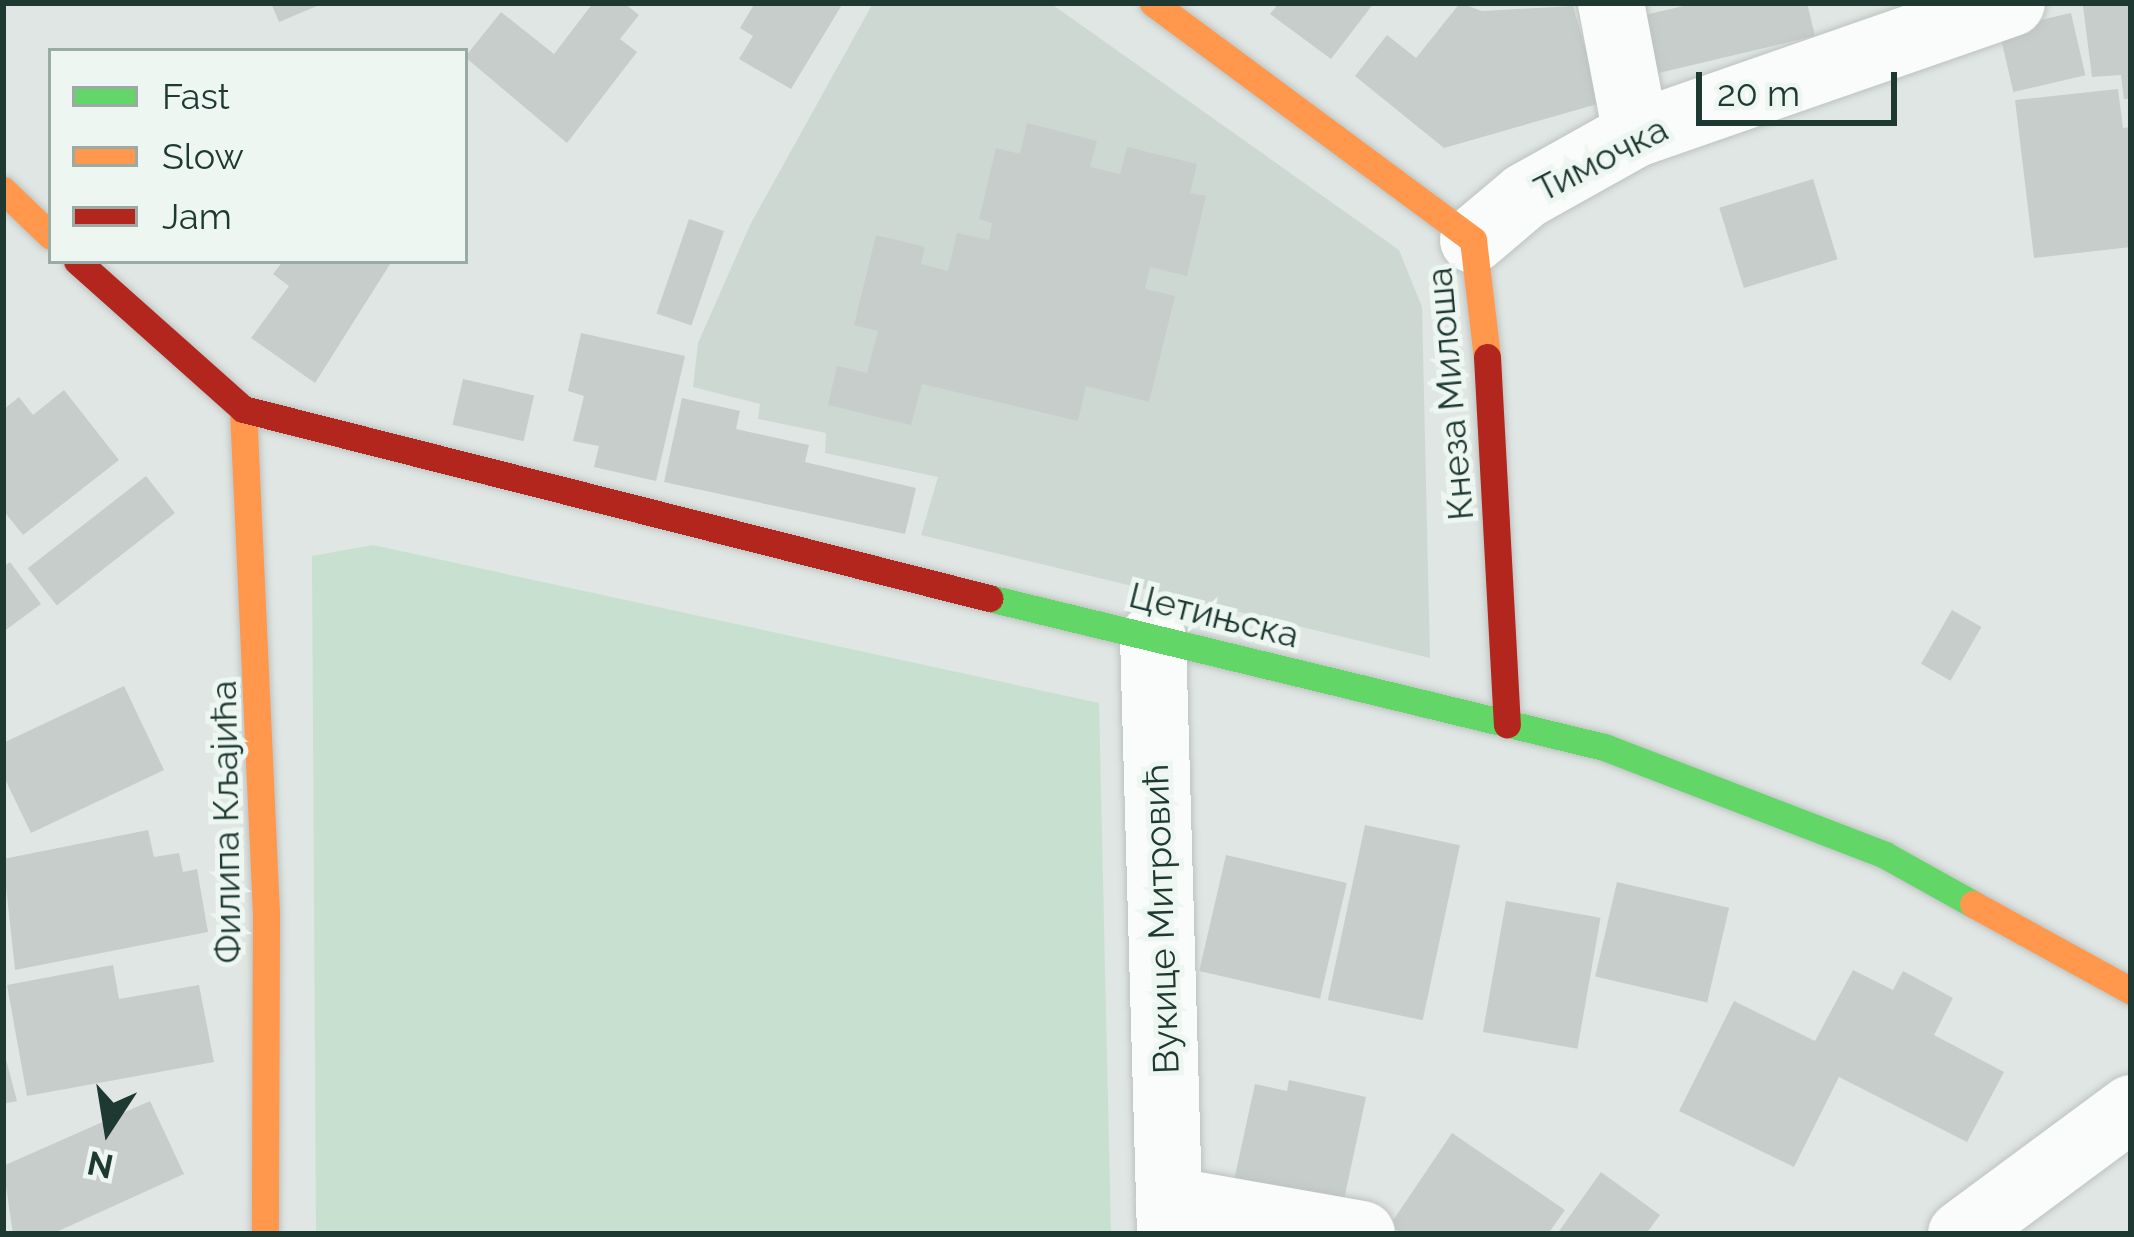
<!DOCTYPE html>
<meta charset="utf-8">
<style>
body{margin:0}
#map{position:relative;width:2134px;height:1237px;overflow:hidden;background:#e0e6e3;font-family:Raleway,sans-serif}
div>[style]{position:absolute}
.built>*{inset:0;background:#cdd8d3}
.green>*{inset:0;background:#c8e0cf}
.building>*{inset:0;background:#c7cdcb;transform-origin:0 0}
.roads{filter:drop-shadow(0 0 3px #bdc3c0) drop-shadow(0 0 3px #bdc3c0)}
.street>*{height:66px;margin:-33px;padding:0 33px;transform-origin:33px;border-radius:33px;background:#fafbfb}
.fast>*{height:27px;margin:-13.5px;padding:0 13.5px;transform-origin:13.5px;border-radius:13.5px;background:#63d668}
.slow>*{height:27px;margin:-13.5px;padding:0 13.5px;transform-origin:13.5px;border-radius:13.5px;background:#ff974d}
.jam>*{height:27px;margin:-13.5px;padding:0 13.5px;transform-origin:13.5px;border-radius:13.5px;background:#b3261e}
span{translate:-50% -50%;white-space:nowrap;text-align:center;line-height:1.15;-webkit-text-stroke:10px #edf6f1;paint-order:stroke}
.street-label{font-size:36px;color:#1e3832}
.frame{position:absolute;inset:0;border:6px solid #1e3832;pointer-events:none}
.legend{position:absolute;left:48px;top:48px;width:420px;height:216px;box-sizing:border-box;background:#edf6f1;border:3px solid #9aaaa5;margin:0;padding:15px 21px;list-style:none;font-size:36px;color:#1e3832}
.legend li{display:flex;align-items:center;gap:24px;height:60px}
.legend b{width:60px;border:3px solid #9aaaa5}
.north{position:absolute;left:48px;top:1069px;width:120px;height:120px;-webkit-text-stroke:9px #edf6f1;paint-order:stroke;rotate:192deg;font-size:33px;font-weight:700;line-height:48px;text-align:center;color:#1e3832}
.north::after{content:'';display:block;margin:auto;width:42px;height:54px;background:#1e3832;clip-path:polygon(50% 0,100% 100%,50% 72%,0 100%)}
.scale{position:absolute;left:1696px;top:72px;width:201px;height:54px;box-sizing:border-box;border:6px solid #1e3832;border-top:0;padding-left:15px;font-size:36px;line-height:42px;white-space:nowrap;color:#1e3832;-webkit-text-stroke:9px #edf6f1;paint-order:stroke}
</style>
<div id="map">
<div class="built">
<div style="clip-path:polygon(873px 3px,1050px 3px,1399px 250px,1422px 307px,1430px 658px,921px 535px,938px 477px,825px 453px,826px 433px,758px 419px,760px 404px,693px 387px,698px 343px,751px 223px)"></div>
</div>
<div class="green">
<div style="clip-path:polygon(373px 545px,1099px 703px,1111px 1234px,316px 1234px,312px 556px)"></div>
</div>
<div class="building">
<div style="clip-path:polygon(271px 3px,324px 3px,279px 22px)"></div>
<div style="clip-path:polygon(593px 3px,624px 3px,639px 15px,620px 39px,637px 52px,567px 143px,465px 57px,501px 12px,554px 54px)"></div>
<div style="clip-path:polygon(755px 3px,843px 3px,791px 89px,739px 59px,753px 36px,740px 28px)"></div>
<div style="clip-path:polygon(1279px 3px,1374px 3px,1331px 59px,1270px 14px)"></div>
<div style="clip-path:polygon(1460px 3px,1482px 11px,1573px 6px,1601px 103px,1444px 148px,1355px 76px,1387px 35px,1416px 58px)"></div>
<div style="clip-path:polygon(1696px 3px,1807px 3px,1815px 36px,1646px 76px,1632px 18px)"></div>
<div style="clip-path:polygon(2131px 3px,2131px 99px,2124px 99px,2121px 75px,2092px 77px,2083px 6px)"></div>
<div style="left:2071px;top:13px;width:64px;height:74px;rotate:77deg"></div>
<div style="clip-path:polygon(2118px 89px,2123px 128px,2131px 127px,2131px 247px,2034px 258px,2015px 100px)"></div>
<div style="clip-path:polygon(1027px 123px,1097px 141px,1090px 167px,1120px 174px,1127px 147px,1197px 164px,1190px 193px,1206px 196px,1187px 276px,1150px 267px,1145px 289px,1175px 296px,1149px 402px,1086px 386px,1078px 421px,922px 384px,911px 425px,828px 405px,837px 366px,867px 373px,878px 331px,854px 325px,876px 235px,925px 247px,921px 264px,948px 271px,957px 233px,989px 240px,992px 223px,979px 219px,996px 148px,1020px 154px)"></div>
<div style="left:1813px;top:179px;width:84px;height:98px;rotate:73deg"></div>
<div style="left:689px;top:219px;width:37px;height:100px;rotate:19deg"></div>
<div style="clip-path:polygon(283px 261px,392px 261px,315px 383px,251px 338px,289px 286px,273px 274px)"></div>
<div style="clip-path:polygon(581px 333px,685px 356px,656px 481px,594px 467px,599px 446px,573px 441px,584px 396px,568px 391px)"></div>
<div style="left:463px;top:379px;width:73px;height:47px;rotate:13deg"></div>
<div style="clip-path:polygon(64px 390px,119px 460px,23px 535px,3px 510px,3px 410px,19px 397px,33px 415px)"></div>
<div style="clip-path:polygon(682px 398px,740px 411px,736px 429px,809px 445px,805px 462px,916px 488px,905px 534px,664px 482px)"></div>
<div style="left:146px;top:476px;width:47px;height:150px;rotate:52deg"></div>
<div style="clip-path:polygon(10px 562px,41px 604px,3px 632px,3px 567px)"></div>
<div style="left:1952px;top:610px;width:34px;height:62px;rotate:30deg"></div>
<div style="clip-path:polygon(124px 686px,164px 770px,31px 833px,3px 775px,3px 743px)"></div>
<div style="left:1365px;top:825px;width:97px;height:179px;rotate:12deg"></div>
<div style="clip-path:polygon(148px 830px,154px 857px,179px 853px,183px 872px,197px 869px,208px 932px,15px 970px,3px 859px)"></div>
<div style="left:1226px;top:855px;width:124px;height:119px;rotate:13deg"></div>
<div style="left:1617px;top:882px;width:115px;height:97px;rotate:13deg"></div>
<div style="left:1506px;top:901px;width:96px;height:133px;rotate:10deg"></div>
<div style="clip-path:polygon(113px 965px,119px 999px,199px 985px,214px 1062px,27px 1096px,7px 985px)"></div>
<div style="clip-path:polygon(1853px 970px,1893px 990px,1903px 971px,1953px 998px,1934px 1035px,2004px 1072px,1967px 1142px,1839px 1077px,1794px 1167px,1679px 1111px,1734px 1001px,1815px 1041px)"></div>
<div style="clip-path:polygon(3px 1048px,17px 1101px,3px 1104px)"></div>
<div style="clip-path:polygon(1289px 1080px,1366px 1097px,1342px 1209px,1233px 1185px,1255px 1084px,1287px 1091px)"></div>
<div style="clip-path:polygon(150px 1101px,184px 1174px,52px 1234px,13px 1234px,3px 1166px)"></div>
<div style="clip-path:polygon(1452px 1133px,1565px 1210px,1548px 1234px,1403px 1234px,1390px 1225px)"></div>
<div style="clip-path:polygon(1601px 1172px,1660px 1215px,1646px 1234px,1557px 1234px)"></div>
</div>
<div class="roads">
<div class="street">
<div style="left:1611px;top:3px;width:133px;rotate:79.2deg"></div>
<div style="left:1473px;top:240px;width:68px;rotate:-40.2deg"></div>
<div style="left:1525px;top:196px;width:127px;rotate:-29.2deg"></div>
<div style="left:1636px;top:134px;width:398px;rotate:-19.2deg"></div>
<div style="left:1153px;top:637px;width:597px;rotate:88.37deg"></div>
<div style="left:1169px;top:1200px;width:196px;rotate:10deg"></div>
<div style="left:1961px;top:1234px;width:212px;rotate:-36.5deg"></div>
</div>
<div class="fast">
<div style="left:989px;top:598px;width:633px;rotate:13.62deg"></div>
<div style="left:1604px;top:747px;width:301px;rotate:21deg"></div>
<div style="left:1885px;top:855px;width:101px;rotate:29.1deg"></div>
</div>
<div class="slow">
<div style="left:1153px;top:3px;width:398px;rotate:36.5deg"></div>
<div style="left:1473px;top:240px;width:118px;rotate:83.2deg"></div>
<div style="left:3px;top:190px;width:66px;rotate:43.8deg"></div>
<div style="left:243px;top:409px;width:505px;rotate:87.39deg"></div>
<div style="left:266px;top:913px;width:321px;rotate:90.2deg"></div>
<div style="left:1973px;top:904px;width:180px;rotate:28.8deg"></div>
</div>
<div class="jam">
<div style="left:77px;top:261px;width:222px;rotate:41.7deg"></div>
<div style="left:243px;top:409px;width:770px;rotate:14.22deg"></div>
<div style="left:1487px;top:357px;width:368px;rotate:86.9deg"></div>
</div>
</div>
<div class="street-label">
<span style="left:1601px;top:159px;rotate:-27deg">Тимочка</span>
<span style="left:1450px;top:394px;rotate:-95deg">Кнеза Милоша</span>
<span style="left:1214px;top:615px;rotate:14deg">Цетињска</span>
<span style="left:226px;top:822px;rotate:-91deg">Филипа Кљајића</span>
<span style="left:1161px;top:919px;rotate:-92deg">Вукице Митровић</span>
</div>
<div class="frame"></div>
<ul class="legend">
<li><b style="height:15px;background:#63d668"></b>Fast</li>
<li><b style="height:15px;background:#ff974d"></b>Slow</li>
<li><b style="height:15px;background:#b3261e"></b>Jam</li>
</ul>
<div class="north">N</div>
<div class="scale">20 m</div>
</div>
